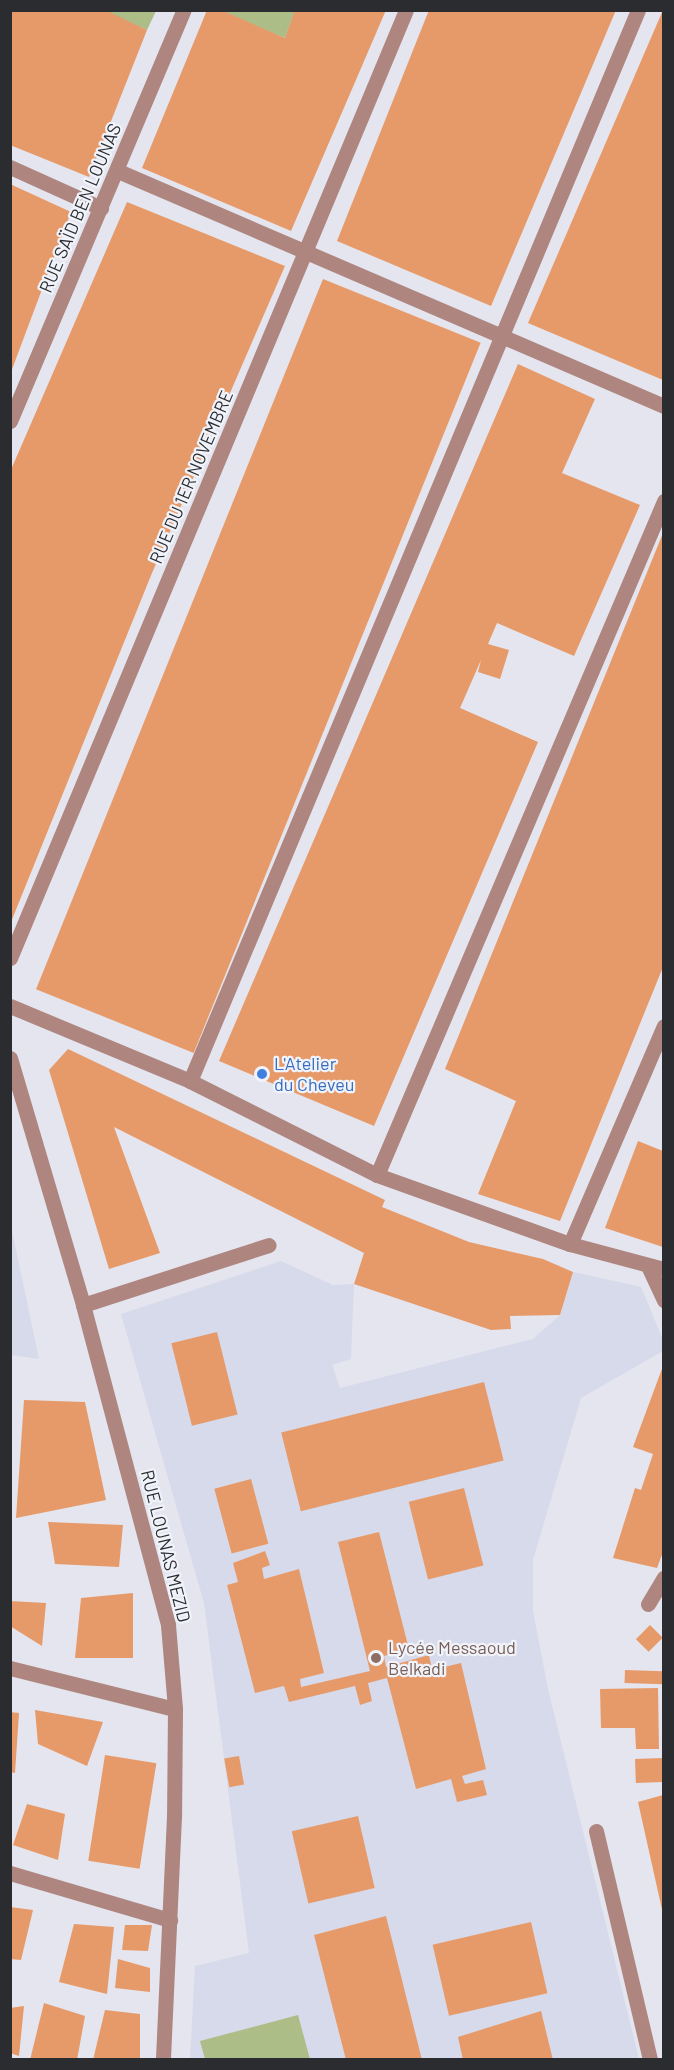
<!DOCTYPE html>
<meta charset="utf-8">
<style>
body{margin:0}
#map{position:relative;width:674px;height:2070px;overflow:hidden;background:#e4e5ee;font-family:Barlow,sans-serif}
div>[style]{position:absolute}
.built>*{inset:0;background:#d7daea}
.green>*{inset:0;background:#acbd88}
.building>*{inset:0;background:#e79a69;transform-origin:0 0}
.minor>*{height:15px;margin:-7.5px;padding:0 7.5px;transform-origin:7.5px;border-radius:7.5px;background:#ae857f}
.dots>*{width:16px;height:16px;translate:-50% -50%;box-sizing:border-box;border:3px solid #f1f3fb;border-radius:50%}
span{translate:-50% -50%;white-space:nowrap;text-align:center;line-height:1.15;-webkit-text-stroke:4.5px #f1f3fb;paint-order:stroke}
.street-label{font-size:18px;color:#2b2c2f}
.shop-label{font-size:18px;color:#366cbe}
.left{translate:0 -50%;text-align:left}
.education-label{font-size:18px;color:#785e54}
.frame{position:absolute;inset:0;border:12px solid #2b2c2f;pointer-events:none}
</style>
<div id="map">
<div class="built">
<div style="clip-path:polygon(11px 1231px,12px 1231px,39px 1359px,11px 1355px)"></div>
<div style="clip-path:polygon(281px 1261px,333px 1285px,354px 1284px,351px 1359px,332px 1365px,340px 1388px,533px 1339px,560px 1315px,573px 1272px,641px 1287px,663px 1340px,663px 1351px,581px 1398px,533px 1560px,533px 1611px,548px 1689px,639px 2059px,190px 2059px,195px 1966px,249px 1953px,204px 1603px,121px 1314px)"></div>
</div>
<div class="green">
<div style="clip-path:polygon(105px 11px,156px 11px,147px 30px)"></div>
<div style="clip-path:polygon(221px 11px,295px 11px,285px 38px)"></div>
<div style="clip-path:polygon(298px 2015px,310px 2059px,205px 2059px,200px 2041px)"></div>
</div>
<div class="building">
<div style="clip-path:polygon(10px 10px,105px 10px,147px 30px,89px 177px,10px 145px)"></div>
<div style="clip-path:polygon(207px 10px,221px 10px,285px 38px,295px 10px,386px 10px,291px 231px,142px 168px)"></div>
<div style="clip-path:polygon(429px 10px,616px 10px,491px 306px,337px 241px)"></div>
<div style="clip-path:polygon(663px 10px,663px 380px,528px 323px)"></div>
<div style="clip-path:polygon(10px 184px,71px 212px,11px 372px,10px 372px)"></div>
<div style="clip-path:polygon(127px 202px,285px 266px,152px 573px,11px 922px,10px 472px)"></div>
<div style="left:323px;top:279px;width:170px;height:766px;rotate:22deg"></div>
<div style="clip-path:polygon(518px 364px,595px 399px,562px 473px,640px 505px,574px 656px,497px 623px,488px 644px,509px 650px,500px 679px,478px 672px,481px 660px,460px 708px,538px 742px,374px 1126px,219px 1061px)"></div>
<div style="clip-path:polygon(663px 533px,663px 967px,560px 1221px,478px 1194px,516px 1101px,445px 1069px)"></div>
<div style="clip-path:polygon(68px 1049px,385px 1200px,382px 1207px,469px 1242px,543px 1259px,573px 1272px,560px 1315px,510px 1316px,511px 1329px,491px 1330px,354px 1284px,364px 1253px,114px 1127px,160px 1253px,109px 1269px,49px 1070px)"></div>
<div style="clip-path:polygon(638px 1141px,663px 1151px,663px 1247px,605px 1228px)"></div>
<div style="left:217px;top:1332px;width:85px;height:47px;rotate:76deg"></div>
<div style="clip-path:polygon(663px 1366px,663px 1552px,657px 1568px,613px 1558px,635px 1488px,641px 1490px,653px 1454px,633px 1447px)"></div>
<div style="left:484px;top:1382px;width:81px;height:209px;rotate:76deg"></div>
<div style="clip-path:polygon(24px 1400px,85px 1402px,106px 1500px,16px 1518px)"></div>
<div style="left:251px;top:1479px;width:67px;height:38px;rotate:75deg"></div>
<div style="left:464px;top:1488px;width:80px;height:57px;rotate:76deg"></div>
<div style="clip-path:polygon(48px 1522px,123px 1525px,119px 1567px,55px 1564px)"></div>
<div style="clip-path:polygon(379px 1532px,409px 1649px,384px 1656px,386px 1667px,429px 1655px,432px 1670px,461px 1663px,486px 1769px,462px 1776px,465px 1784px,483px 1780px,487px 1795px,457px 1802px,451px 1779px,416px 1789px,387px 1678px,368px 1683px,372px 1701px,360px 1705px,355px 1686px,289px 1702px,284px 1686px,255px 1693px,227px 1585px,238px 1582px,233px 1563px,265px 1551px,270px 1565px,262px 1568px,264px 1579px,299px 1569px,324px 1673px,300px 1679px,301px 1687px,370px 1671px,338px 1542px)"></div>
<div style="clip-path:polygon(133px 1593px,133px 1658px,75px 1658px,81px 1598px)"></div>
<div style="clip-path:polygon(10px 1601px,46px 1603px,42px 1646px,10px 1626px)"></div>
<div style="left:650px;top:1625px;width:18px;height:20px;rotate:45deg"></div>
<div style="left:625px;top:1670px;width:38px;height:13px;rotate:2deg"></div>
<div style="clip-path:polygon(658px 1688px,659px 1749px,636px 1749px,635px 1728px,601px 1728px,600px 1689px)"></div>
<div style="clip-path:polygon(35px 1710px,103px 1722px,87px 1766px,38px 1744px)"></div>
<div style="clip-path:polygon(10px 1712px,19px 1713px,15px 1773px,10px 1772px)"></div>
<div style="left:105px;top:1755px;width:52px;height:107px;rotate:9deg"></div>
<div style="left:239px;top:1756px;width:29px;height:15px;rotate:80deg"></div>
<div style="left:662px;top:1758px;width:24px;height:27px;rotate:88deg"></div>
<div style="clip-path:polygon(663px 1795px,663px 1914px,638px 1802px)"></div>
<div style="clip-path:polygon(27px 1804px,65px 1814px,58px 1860px,13px 1845px)"></div>
<div style="left:358px;top:1816px;width:74px;height:68px;rotate:77deg"></div>
<div style="clip-path:polygon(10px 1907px,33px 1910px,21px 1960px,10px 1959px)"></div>
<div style="clip-path:polygon(386px 1916px,422px 2060px,346px 2060px,314px 1935px)"></div>
<div style="left:531px;top:1922px;width:73px;height:101px;rotate:77deg"></div>
<div style="clip-path:polygon(74px 1924px,114px 1927px,107px 1994px,59px 1982px)"></div>
<div style="clip-path:polygon(125px 1925px,152px 1925px,148px 1951px,122px 1950px)"></div>
<div style="clip-path:polygon(118px 1959px,150px 1968px,150px 1992px,115px 1988px)"></div>
<div style="clip-path:polygon(44px 2003px,85px 2016px,77px 2060px,30px 2060px)"></div>
<div style="clip-path:polygon(24px 2006px,19px 2056px,10px 2053px,10px 2008px)"></div>
<div style="clip-path:polygon(105px 2010px,140px 2014px,140px 2060px,93px 2060px)"></div>
<div style="clip-path:polygon(541px 2011px,553px 2060px,463px 2060px,458px 2037px)"></div>
</div>
<div class="minor">
<div style="left:10px;top:167px;width:100px;rotate:24.3deg"></div>
<div style="left:118px;top:171px;width:594px;rotate:23.29deg"></div>
<div style="left:10px;top:421px;width:446px;rotate:-67.1deg"></div>
<div style="left:10px;top:958px;width:1027px;rotate:-67.33deg"></div>
<div style="left:10px;top:1006px;width:195px;rotate:22.6deg"></div>
<div style="left:190px;top:1081px;width:209px;rotate:26.7deg"></div>
<div style="left:377px;top:1175px;width:205px;rotate:19.7deg"></div>
<div style="left:570px;top:1244px;width:97px;rotate:14.9deg"></div>
<div style="left:10px;top:1058px;width:258px;rotate:73.5deg"></div>
<div style="left:83px;top:1305px;width:331px;rotate:75.1deg"></div>
<div style="left:168px;top:1625px;width:84px;rotate:85.2deg"></div>
<div style="left:175px;top:1709px;width:107px;rotate:90.5deg"></div>
<div style="left:174px;top:1816px;width:244px;rotate:92.6deg"></div>
<div style="left:190px;top:1081px;width:1161px;rotate:-67.3deg"></div>
<div style="left:377px;top:1175px;width:733px;rotate:-66.93deg"></div>
<div style="left:570px;top:1244px;width:237px;rotate:-66.7deg"></div>
<div style="left:648px;top:1266px;width:38px;rotate:65deg"></div>
<div style="left:83px;top:1305px;width:195px;rotate:-17.9deg"></div>
<div style="left:648px;top:1604px;width:31px;rotate:-59deg"></div>
<div style="left:10px;top:1668px;width:170px;rotate:14deg"></div>
<div style="left:596px;top:1831px;width:235px;rotate:76.7deg"></div>
<div style="left:10px;top:1873px;width:167px;rotate:16.4deg"></div>
</div>
<div class="dots">
<div style="left:262px;top:1074px;background:#3f7fe0"></div>
<div style="left:376px;top:1658px;background:#8d6e63"></div>
</div>
<div class="street-label">
<span style="left:80px;top:208px;rotate:-67deg">RUE SAÏD BEN LOUNAS</span>
<span style="left:191px;top:477px;rotate:-67deg">RUE DU 1ER NOVEMBRE</span>
<span style="left:166px;top:1546px;rotate:76deg">RUE LOUNAS MEZID</span>
</div>
<div class="shop-label">
<span class="left" style="left:274px;top:1074px">L'Atelier<br>du Cheveu</span>
</div>
<div class="education-label">
<span class="left" style="left:388px;top:1658px">Lycée Messaoud<br>Belkadi</span>
</div>
<div class="frame"></div>
</div>
